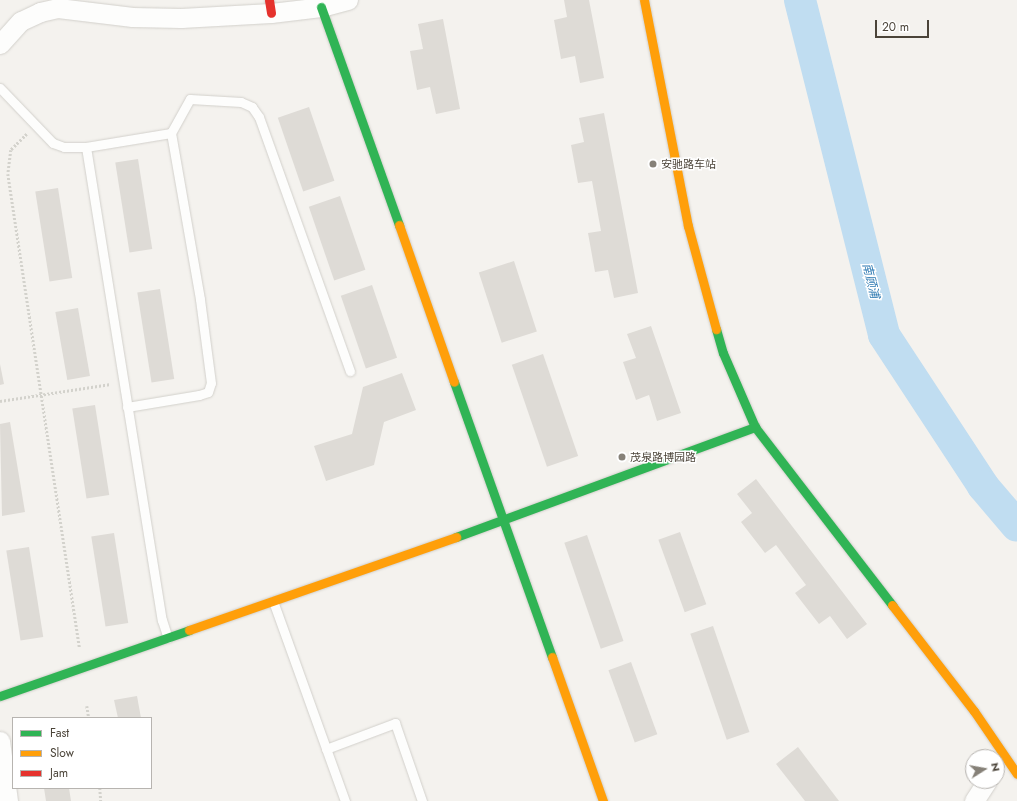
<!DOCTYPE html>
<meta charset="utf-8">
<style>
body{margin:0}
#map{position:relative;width:1017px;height:801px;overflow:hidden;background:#f4f2ee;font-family:Jost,"Noto Sans SC",sans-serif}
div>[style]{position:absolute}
.river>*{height:32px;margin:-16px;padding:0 16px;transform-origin:16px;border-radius:16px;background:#c0ddf1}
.building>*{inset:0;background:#dedbd6;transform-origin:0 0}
.path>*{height:2.5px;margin-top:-1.25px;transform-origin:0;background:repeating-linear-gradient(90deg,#d3d2cc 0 2px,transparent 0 4px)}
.roads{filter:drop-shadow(0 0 1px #d2d0cb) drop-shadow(0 0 1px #d2d0cb)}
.lane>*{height:9px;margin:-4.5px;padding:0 4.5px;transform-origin:4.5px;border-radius:4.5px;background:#fdfdfc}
.street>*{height:19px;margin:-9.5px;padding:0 9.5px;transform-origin:9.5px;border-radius:9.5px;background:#fdfdfc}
.fast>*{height:9px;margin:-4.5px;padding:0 4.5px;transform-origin:4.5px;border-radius:4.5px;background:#30b455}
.slow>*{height:9px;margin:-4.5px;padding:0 4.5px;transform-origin:4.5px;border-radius:4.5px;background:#ff9f0a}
.jam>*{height:9px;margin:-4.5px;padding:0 4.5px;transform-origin:4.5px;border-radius:4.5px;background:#e5322d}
.dots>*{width:11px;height:11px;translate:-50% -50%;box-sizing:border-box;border:2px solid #fff;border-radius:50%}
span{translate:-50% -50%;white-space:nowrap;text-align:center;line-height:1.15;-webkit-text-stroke:3px #fff;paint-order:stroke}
.poi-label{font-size:11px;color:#4b4439}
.left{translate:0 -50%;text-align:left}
.water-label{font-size:12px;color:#2e7ab2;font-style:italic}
.legend{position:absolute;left:12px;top:717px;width:140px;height:72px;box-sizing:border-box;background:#fff;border:1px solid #b7b4b0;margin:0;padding:5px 7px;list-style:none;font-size:12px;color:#4b4439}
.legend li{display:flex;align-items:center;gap:8px;height:20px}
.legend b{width:20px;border:1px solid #b7b4b0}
.north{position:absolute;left:965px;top:749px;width:40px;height:40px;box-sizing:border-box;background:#fff;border:1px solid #b7b4b0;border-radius:50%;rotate:79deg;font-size:11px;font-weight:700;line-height:16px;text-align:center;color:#4b4439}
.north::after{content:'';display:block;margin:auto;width:14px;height:18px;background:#868178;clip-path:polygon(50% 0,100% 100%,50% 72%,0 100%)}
.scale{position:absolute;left:875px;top:20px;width:54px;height:18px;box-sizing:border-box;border:2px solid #4b4439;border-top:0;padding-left:5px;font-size:12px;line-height:14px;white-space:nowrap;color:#4b4439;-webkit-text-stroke:3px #fff;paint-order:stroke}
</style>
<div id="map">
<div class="river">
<div style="left:800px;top:0;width:345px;rotate:75.9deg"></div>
<div style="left:884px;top:335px;width:181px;rotate:56.7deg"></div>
<div style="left:983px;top:486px;width:52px;rotate:49.6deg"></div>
</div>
<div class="building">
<div style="clip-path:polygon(564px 0,589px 0,604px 78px,580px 83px,575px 56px,561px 59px,554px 20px,567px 17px)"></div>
<div style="clip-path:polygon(443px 19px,460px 109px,436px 114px,430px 87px,417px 90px,410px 51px,423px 49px,418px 24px)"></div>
<div style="left:309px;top:107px;width:78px;height:33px;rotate:71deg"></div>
<div style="clip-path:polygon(604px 113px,638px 293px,614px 298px,608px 270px,595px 272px,588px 233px,601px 231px,592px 181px,578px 183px,571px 145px,584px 142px,579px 118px)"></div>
<div style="left:138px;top:159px;width:91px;height:23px;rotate:81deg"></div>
<div style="left:58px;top:188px;width:91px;height:23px;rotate:81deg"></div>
<div style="left:340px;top:196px;width:78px;height:33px;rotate:71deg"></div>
<div style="left:514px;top:261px;width:74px;height:37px;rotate:72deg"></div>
<div style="left:372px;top:285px;width:77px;height:33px;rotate:71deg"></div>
<div style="left:160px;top:289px;width:91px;height:23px;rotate:81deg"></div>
<div style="left:78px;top:308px;width:69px;height:23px;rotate:80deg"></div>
<div style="clip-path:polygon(651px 326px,681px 413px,657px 421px,649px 395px,636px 400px,623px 362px,636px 358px,627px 334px)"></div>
<div style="left:543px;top:354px;width:108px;height:33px;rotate:71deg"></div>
<div style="clip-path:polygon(0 364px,4px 384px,0 385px)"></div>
<div style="clip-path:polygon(402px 373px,416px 410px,384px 422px,374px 465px,326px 481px,314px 446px,352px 434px,363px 387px)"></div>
<div style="left:95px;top:405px;width:91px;height:23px;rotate:81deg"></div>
<div style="clip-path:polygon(10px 422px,25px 512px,2px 516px,0 424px)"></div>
<div style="clip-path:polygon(756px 479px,867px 624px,847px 639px,830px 616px,819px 624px,795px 593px,806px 585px,776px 545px,765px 553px,741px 522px,752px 513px,737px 494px)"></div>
<div style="left:680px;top:532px;width:77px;height:23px;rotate:70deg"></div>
<div style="left:114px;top:533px;width:91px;height:23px;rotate:81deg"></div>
<div style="left:587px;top:535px;width:112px;height:24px;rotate:71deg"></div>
<div style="left:29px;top:547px;width:91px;height:23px;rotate:81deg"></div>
<div style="left:713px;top:626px;width:112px;height:24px;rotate:71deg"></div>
<div style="left:631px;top:662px;width:77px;height:24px;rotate:70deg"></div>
<div style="clip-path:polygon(137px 696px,141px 718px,118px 718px,114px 700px)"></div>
<div style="clip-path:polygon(798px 747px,839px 801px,805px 801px,776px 764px)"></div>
<div style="clip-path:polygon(44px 788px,69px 788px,71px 801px,46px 801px)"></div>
</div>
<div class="path">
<div style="left:27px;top:134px;width:23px;rotate:135deg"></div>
<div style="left:11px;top:150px;width:24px;rotate:97deg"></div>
<div style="left:8px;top:174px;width:479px;rotate:81.4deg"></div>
<div style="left:0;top:401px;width:112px;rotate:-8.7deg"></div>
<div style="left:87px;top:706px;width:12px;rotate:81deg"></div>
<div style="left:100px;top:788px;width:13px;rotate:86deg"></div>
</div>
<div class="roads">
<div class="lane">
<div style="left:0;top:88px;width:76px;rotate:46.1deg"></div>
<div style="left:53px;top:143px;width:12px;rotate:20deg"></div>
<div style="left:64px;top:147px;width:22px"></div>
<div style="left:86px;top:147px;width:86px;rotate:-9.4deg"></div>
<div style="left:171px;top:133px;width:39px;rotate:-61deg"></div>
<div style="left:190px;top:99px;width:51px;rotate:3.4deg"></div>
<div style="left:241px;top:102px;width:12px;rotate:24deg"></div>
<div style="left:252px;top:107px;width:12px;rotate:55deg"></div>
<div style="left:259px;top:117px;width:270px;rotate:70.3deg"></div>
<div style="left:86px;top:147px;width:479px;rotate:80.9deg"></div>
<div style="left:162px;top:620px;width:19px;rotate:72deg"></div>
<div style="left:127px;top:407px;width:73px;rotate:-9.5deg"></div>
<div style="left:199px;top:395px;width:9px;rotate:-18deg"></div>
<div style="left:208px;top:392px;width:9px;rotate:-72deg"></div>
<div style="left:211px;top:383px;width:85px;rotate:-97.5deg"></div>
<div style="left:200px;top:299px;width:169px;rotate:-99.9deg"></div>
<div style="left:273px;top:601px;width:213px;rotate:70.2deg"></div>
<div style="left:326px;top:749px;width:74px;rotate:-20.6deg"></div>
<div style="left:395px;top:723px;width:83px;rotate:70.9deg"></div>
</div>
<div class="street">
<div style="left:0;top:44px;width:31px;rotate:-48deg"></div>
<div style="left:21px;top:21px;width:21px;rotate:-25deg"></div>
<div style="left:40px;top:12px;width:18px;rotate:-13deg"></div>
<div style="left:58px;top:8px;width:75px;rotate:6.9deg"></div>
<div style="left:132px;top:17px;width:49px;rotate:1.2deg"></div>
<div style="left:181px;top:18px;width:90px;rotate:-3.2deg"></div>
<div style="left:271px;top:13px;width:50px;rotate:-6.8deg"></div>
<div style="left:321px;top:7px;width:28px;rotate:-15deg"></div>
<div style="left:0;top:741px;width:61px;rotate:82.4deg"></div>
<div style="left:974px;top:801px;width:24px;rotate:-57deg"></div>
</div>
<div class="fast">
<div style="left:321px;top:7px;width:232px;rotate:70.3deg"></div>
<div style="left:716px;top:329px;width:25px;rotate:74deg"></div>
<div style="left:723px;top:353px;width:81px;rotate:66.6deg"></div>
<div style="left:755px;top:427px;width:225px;rotate:52.4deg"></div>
<div style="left:454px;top:382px;width:292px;rotate:70.4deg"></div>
<div style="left:456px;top:537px;width:319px;rotate:-20.2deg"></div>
<div style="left:0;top:696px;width:200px;rotate:-19.2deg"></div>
</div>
<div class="slow">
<div style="left:644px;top:0;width:230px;rotate:79deg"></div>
<div style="left:688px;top:226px;width:107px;rotate:74.8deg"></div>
<div style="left:399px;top:225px;width:166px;rotate:70.7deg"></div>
<div style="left:892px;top:605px;width:134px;rotate:52.3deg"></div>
<div style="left:974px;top:711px;width:76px;rotate:55.7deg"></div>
<div style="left:189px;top:630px;width:283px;rotate:-19.2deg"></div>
<div style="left:552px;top:657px;width:153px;rotate:70.5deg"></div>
</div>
<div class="jam">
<div style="left:269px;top:0;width:13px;rotate:81deg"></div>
</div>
</div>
<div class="dots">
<div style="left:653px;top:164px;background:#868178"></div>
<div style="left:622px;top:457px;background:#868178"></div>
</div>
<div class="poi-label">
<span class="left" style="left:661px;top:164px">安驰路车站</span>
<span class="left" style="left:630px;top:457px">茂泉路博园路</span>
</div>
<div class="water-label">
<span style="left:870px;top:281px;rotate:76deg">南顾浦</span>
</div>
<ul class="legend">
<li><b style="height:5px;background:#30b455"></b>Fast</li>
<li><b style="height:5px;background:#ff9f0a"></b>Slow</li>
<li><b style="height:5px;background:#e5322d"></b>Jam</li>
</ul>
<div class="north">N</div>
<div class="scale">20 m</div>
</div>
